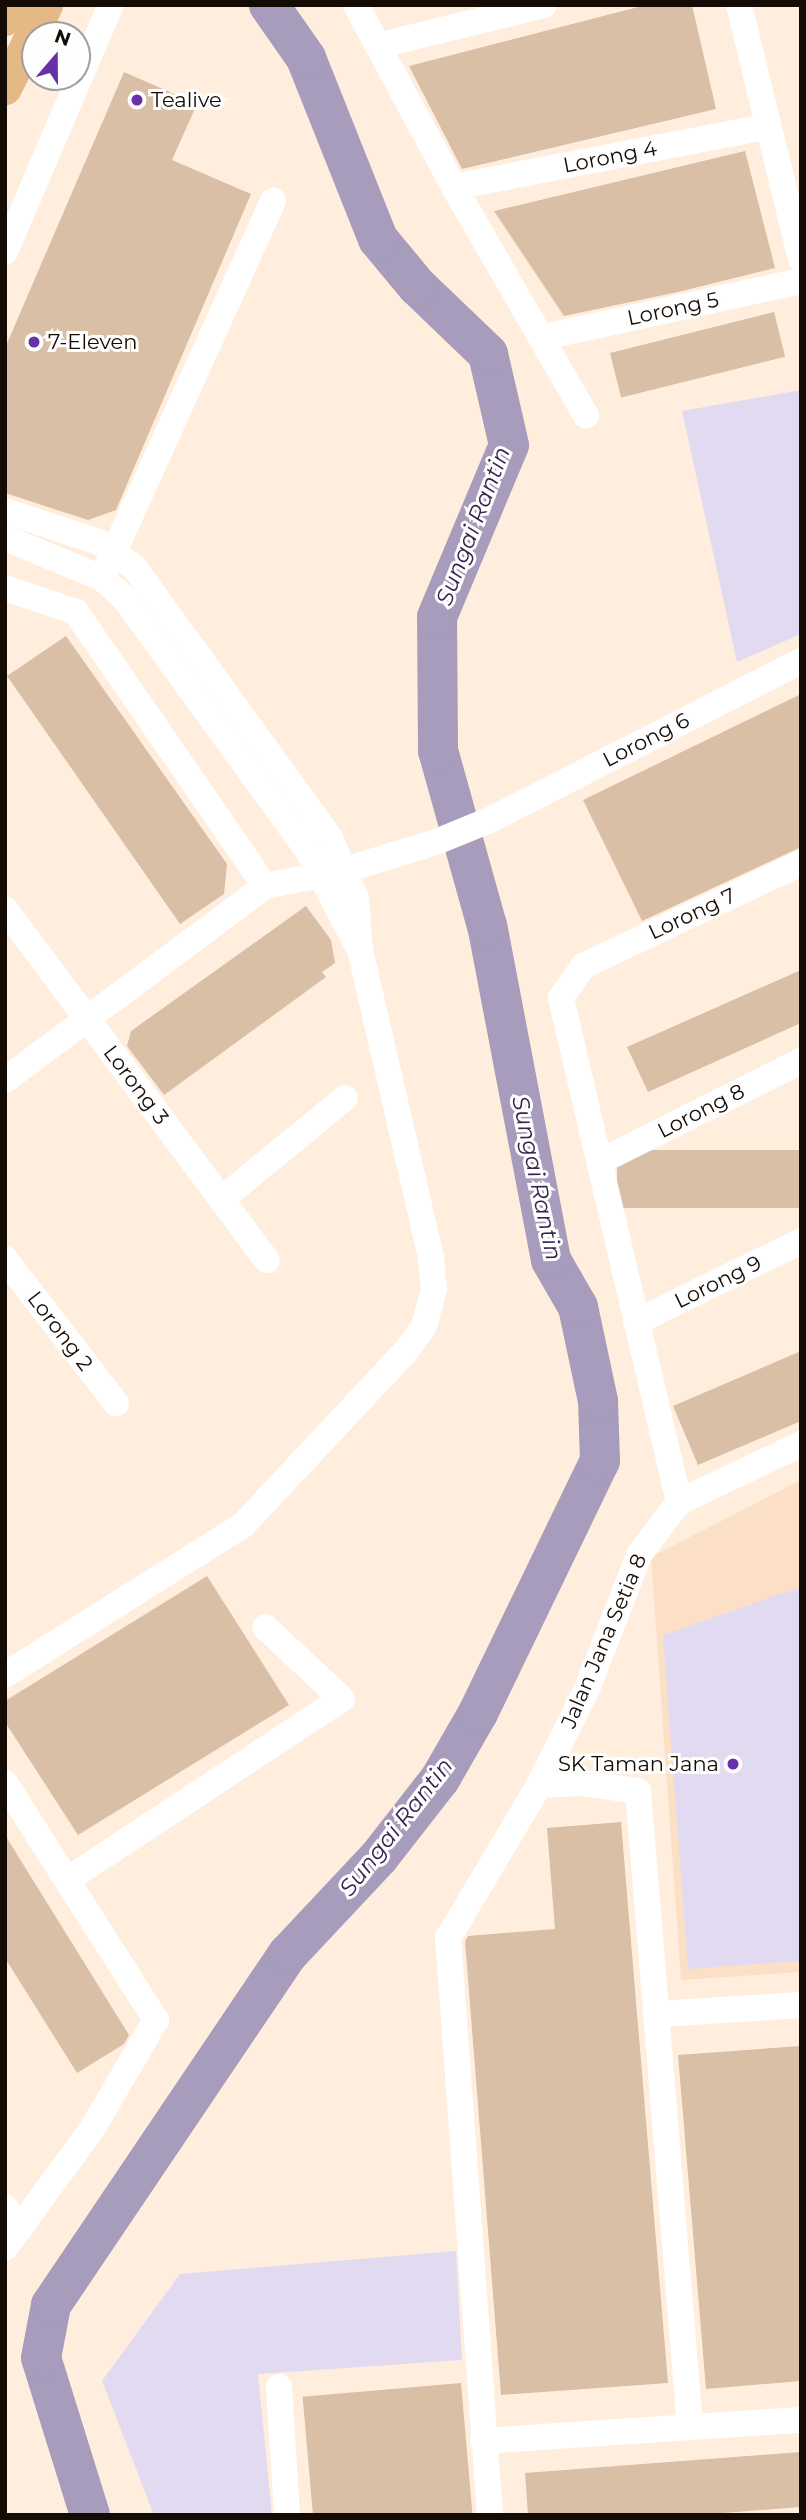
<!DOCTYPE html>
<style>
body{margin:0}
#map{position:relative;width:806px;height:2520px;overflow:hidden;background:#ffeede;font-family:Montserrat,sans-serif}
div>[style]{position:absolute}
.built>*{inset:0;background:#fbe0c5}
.green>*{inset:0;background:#e2daf1}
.river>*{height:40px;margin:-20px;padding:0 20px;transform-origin:20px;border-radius:20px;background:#a79cbb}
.building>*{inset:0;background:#d8bfa5;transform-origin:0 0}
.minor>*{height:26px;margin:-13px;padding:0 13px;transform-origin:13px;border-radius:13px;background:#fff}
.major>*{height:33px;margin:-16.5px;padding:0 16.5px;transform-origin:16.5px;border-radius:16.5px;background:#e4b985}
.dots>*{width:19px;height:19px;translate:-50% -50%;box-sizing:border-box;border:4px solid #fefefe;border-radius:50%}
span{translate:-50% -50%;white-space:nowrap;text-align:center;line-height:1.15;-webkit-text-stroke:6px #fefefe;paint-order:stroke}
.poi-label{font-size:21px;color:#140b04}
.left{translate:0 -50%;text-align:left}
.right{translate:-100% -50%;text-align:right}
.street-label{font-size:21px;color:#140b04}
.water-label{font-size:23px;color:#35244e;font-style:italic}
.frame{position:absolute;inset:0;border:7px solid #140b04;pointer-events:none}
.north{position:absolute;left:21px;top:21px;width:70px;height:70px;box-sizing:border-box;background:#fefefe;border:2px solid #a09d9a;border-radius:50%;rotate:20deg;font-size:19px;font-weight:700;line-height:28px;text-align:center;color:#140b04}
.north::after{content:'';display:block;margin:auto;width:24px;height:32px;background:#6931a8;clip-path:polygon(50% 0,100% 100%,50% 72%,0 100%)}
</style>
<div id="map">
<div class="built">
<div style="clip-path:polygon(801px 1480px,801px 1972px,681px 1980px,651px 1557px)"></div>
</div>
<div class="green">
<div style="clip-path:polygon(801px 390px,801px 634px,737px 662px,682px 411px)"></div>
<div style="clip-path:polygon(801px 1587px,801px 1961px,688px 1969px,663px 1635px)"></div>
<div style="clip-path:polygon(456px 2251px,462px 2360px,258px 2374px,272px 2515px,154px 2515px,102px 2381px,180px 2274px)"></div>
</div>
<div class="river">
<div style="left:90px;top:2515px;width:164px;rotate:-107.3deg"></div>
<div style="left:41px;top:2358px;width:54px;rotate:-79.3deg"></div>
<div style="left:51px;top:2305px;width:424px;rotate:-56deg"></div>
<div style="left:288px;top:1954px;width:133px;rotate:-46.8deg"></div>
<div style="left:379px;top:1857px;width:99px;rotate:-52deg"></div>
<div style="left:440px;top:1779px;width:76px;rotate:-60.1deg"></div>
<div style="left:478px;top:1713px;width:280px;rotate:-64.2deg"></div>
<div style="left:600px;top:1461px;width:60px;rotate:-91.9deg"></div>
<div style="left:598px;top:1401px;width:96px;rotate:-102deg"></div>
<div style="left:578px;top:1307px;width:54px;rotate:-119.9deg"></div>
<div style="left:551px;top:1260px;width:340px;rotate:-100.8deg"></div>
<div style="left:487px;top:926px;width:182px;rotate:-105.6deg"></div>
<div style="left:438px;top:751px;width:134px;rotate:-90.4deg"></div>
<div style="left:437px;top:617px;width:186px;rotate:-67.3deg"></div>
<div style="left:509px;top:445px;width:93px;rotate:-103deg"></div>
<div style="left:488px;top:354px;width:98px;rotate:-136.2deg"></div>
<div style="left:417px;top:286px;width:61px;rotate:-129.7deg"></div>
<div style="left:378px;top:239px;width:195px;rotate:-111.7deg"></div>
<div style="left:306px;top:58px;width:65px;rotate:-124.9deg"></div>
</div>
<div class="building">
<div style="clip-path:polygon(646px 5px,692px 5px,716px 109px,462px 169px,409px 66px)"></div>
<div style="clip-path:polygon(124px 72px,197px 104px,172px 160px,251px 194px,116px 510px,88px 520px,5px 493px,5px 348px)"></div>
<div style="clip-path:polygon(745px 151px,775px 268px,678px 292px,564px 316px,494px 211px)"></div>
<div style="left:774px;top:312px;width:46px;height:169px;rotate:76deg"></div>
<div style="clip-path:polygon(66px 636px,227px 864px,224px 894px,180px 924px,7px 676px)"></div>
<div style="clip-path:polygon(801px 694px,801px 847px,642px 921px,583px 800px)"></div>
<div style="clip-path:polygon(306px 906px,331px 940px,335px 963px,322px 972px,326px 977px,164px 1095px,127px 1046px,131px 1031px)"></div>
<div style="clip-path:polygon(801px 970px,801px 1023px,648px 1092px,627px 1047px)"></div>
<div style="left:801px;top:1150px;width:58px;height:184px;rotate:90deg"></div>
<div style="clip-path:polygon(801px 1351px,801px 1421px,698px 1465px,673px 1406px)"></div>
<div style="clip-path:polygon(207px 1576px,289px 1705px,78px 1835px,5px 1722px,5px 1701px)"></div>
<div style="clip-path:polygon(621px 1822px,668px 2383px,501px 2395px,465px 1941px,468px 1936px,555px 1929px,547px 1828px)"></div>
<div style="clip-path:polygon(5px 1835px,129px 2035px,124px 2044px,77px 2073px,5px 1958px)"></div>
<div style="clip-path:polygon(801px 2046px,801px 2381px,706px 2389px,678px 2055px)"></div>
<div style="left:461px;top:2383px;width:133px;height:159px;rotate:85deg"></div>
<div style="clip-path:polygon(801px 2452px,801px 2507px,698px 2515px,528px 2515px,525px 2473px)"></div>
</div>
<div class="minor">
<div style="left:356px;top:5px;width:207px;rotate:61.7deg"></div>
<div style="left:454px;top:187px;width:264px;rotate:60deg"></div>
<div style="left:739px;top:5px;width:261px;rotate:76.3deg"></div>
<div style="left:377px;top:46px;width:172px;rotate:-13.8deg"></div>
<div style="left:454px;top:187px;width:318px;rotate:-10.9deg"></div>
<div style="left:5px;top:252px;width:269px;rotate:-66.8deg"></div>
<div style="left:544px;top:337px;width:263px;rotate:-12.3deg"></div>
<div style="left:5px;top:511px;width:99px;rotate:18.3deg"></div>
<div style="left:99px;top:542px;width:43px;rotate:35.5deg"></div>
<div style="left:134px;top:567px;width:334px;rotate:54.1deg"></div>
<div style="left:330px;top:838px;width:66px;rotate:66.9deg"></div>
<div style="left:356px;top:899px;width:51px;rotate:85.5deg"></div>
<div style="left:360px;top:950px;width:315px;rotate:77deg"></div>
<div style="left:431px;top:1257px;width:32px;rotate:85deg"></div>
<div style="left:434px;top:1289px;width:38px;rotate:105deg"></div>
<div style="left:424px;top:1326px;width:32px;rotate:126deg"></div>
<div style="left:405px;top:1352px;width:237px;rotate:133.1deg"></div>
<div style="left:243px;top:1525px;width:281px;rotate:147.8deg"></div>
<div style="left:5px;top:538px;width:105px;rotate:22.4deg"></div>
<div style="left:102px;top:578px;width:31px;rotate:42deg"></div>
<div style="left:125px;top:599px;width:311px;rotate:54deg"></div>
<div style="left:308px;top:851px;width:106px;rotate:62.5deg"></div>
<div style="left:107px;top:567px;width:402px;rotate:-65.6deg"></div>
<div style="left:5px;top:588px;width:75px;rotate:18.7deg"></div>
<div style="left:76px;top:612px;width:333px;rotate:55.4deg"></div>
<div style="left:5px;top:909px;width:438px;rotate:53.3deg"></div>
<div style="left:5px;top:1080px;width:324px;rotate:-36.7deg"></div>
<div style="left:265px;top:886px;width:82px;rotate:-11.3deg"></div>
<div style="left:345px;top:870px;width:95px;rotate:-17.1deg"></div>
<div style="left:436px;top:842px;width:61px;rotate:-22.3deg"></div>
<div style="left:492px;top:819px;width:347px;rotate:-27.1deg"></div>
<div style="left:601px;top:1161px;width:224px;rotate:-26.6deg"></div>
<div style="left:222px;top:1199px;width:159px;rotate:-39.4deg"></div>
<div style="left:5px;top:1259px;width:182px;rotate:52.4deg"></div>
<div style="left:636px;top:1322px;width:184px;rotate:-26.1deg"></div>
<div style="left:679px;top:1502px;width:518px;rotate:-103.18deg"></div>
<div style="left:561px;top:998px;width:39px;rotate:-55deg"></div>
<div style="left:583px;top:966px;width:241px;rotate:-25.3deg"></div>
<div style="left:5px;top:1783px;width:281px;rotate:57.5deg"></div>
<div style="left:156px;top:2020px;width:126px;rotate:120.4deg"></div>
<div style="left:92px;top:2129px;width:147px;rotate:126.2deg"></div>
<div style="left:539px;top:1785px;width:43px;rotate:-2.7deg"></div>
<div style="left:582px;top:1783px;width:57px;rotate:8.1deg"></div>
<div style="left:638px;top:1791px;width:638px;rotate:85.33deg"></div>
<div style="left:67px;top:1880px;width:329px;rotate:-33.4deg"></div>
<div style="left:342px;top:1699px;width:105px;rotate:-136.9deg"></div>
<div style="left:659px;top:2014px;width:142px;rotate:-3.6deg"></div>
<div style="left:5px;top:2207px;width:27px;rotate:59deg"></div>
<div style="left:279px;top:2387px;width:128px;rotate:86.4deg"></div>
<div style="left:483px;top:2441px;width:319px;rotate:-3.8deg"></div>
<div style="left:490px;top:2515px;width:579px;rotate:-94.16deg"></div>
<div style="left:448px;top:1938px;width:170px;rotate:-59.2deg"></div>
<div style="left:535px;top:1792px;width:115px;rotate:-63.2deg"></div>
<div style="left:587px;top:1689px;width:144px;rotate:-68.8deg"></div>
<div style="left:639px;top:1555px;width:66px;rotate:-53deg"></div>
<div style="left:679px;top:1502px;width:135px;rotate:-25.4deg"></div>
</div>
<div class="major">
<div style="left:5px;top:19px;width:16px;rotate:-63deg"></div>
<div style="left:5px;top:88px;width:93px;rotate:-63.7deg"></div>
</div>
<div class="dots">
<div style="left:137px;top:100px;background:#6931a8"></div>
<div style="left:34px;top:342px;background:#6931a8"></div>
<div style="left:733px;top:1764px;background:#6931a8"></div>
</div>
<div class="poi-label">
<span class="left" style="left:151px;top:100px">Tealive</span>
<span class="left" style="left:48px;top:342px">7-Eleven</span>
<span class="right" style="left:719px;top:1764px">SK Taman Jana</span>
</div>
<div class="street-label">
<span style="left:610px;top:157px;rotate:-11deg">Lorong 4</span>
<span style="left:673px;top:309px;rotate:-12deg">Lorong 5</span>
<span style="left:646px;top:740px;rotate:-27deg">Lorong 6</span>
<span style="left:692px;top:914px;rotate:-25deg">Lorong 7</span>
<span style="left:136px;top:1085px;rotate:53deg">Lorong 3</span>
<span style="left:701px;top:1111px;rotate:-27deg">Lorong 8</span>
<span style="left:718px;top:1282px;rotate:-26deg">Lorong 9</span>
<span style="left:60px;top:1331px;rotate:53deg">Lorong 2</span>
<span style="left:604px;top:1641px;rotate:-67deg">Jalan Jana Setia 8</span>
</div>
<div class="water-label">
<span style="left:473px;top:526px;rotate:-69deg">Sungai Rantin</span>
<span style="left:537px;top:1178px;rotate:78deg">Sungai Rantin</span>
<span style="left:396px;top:1827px;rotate:-52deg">Sungai Rantin</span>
</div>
<div class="frame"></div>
<div class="north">N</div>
</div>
